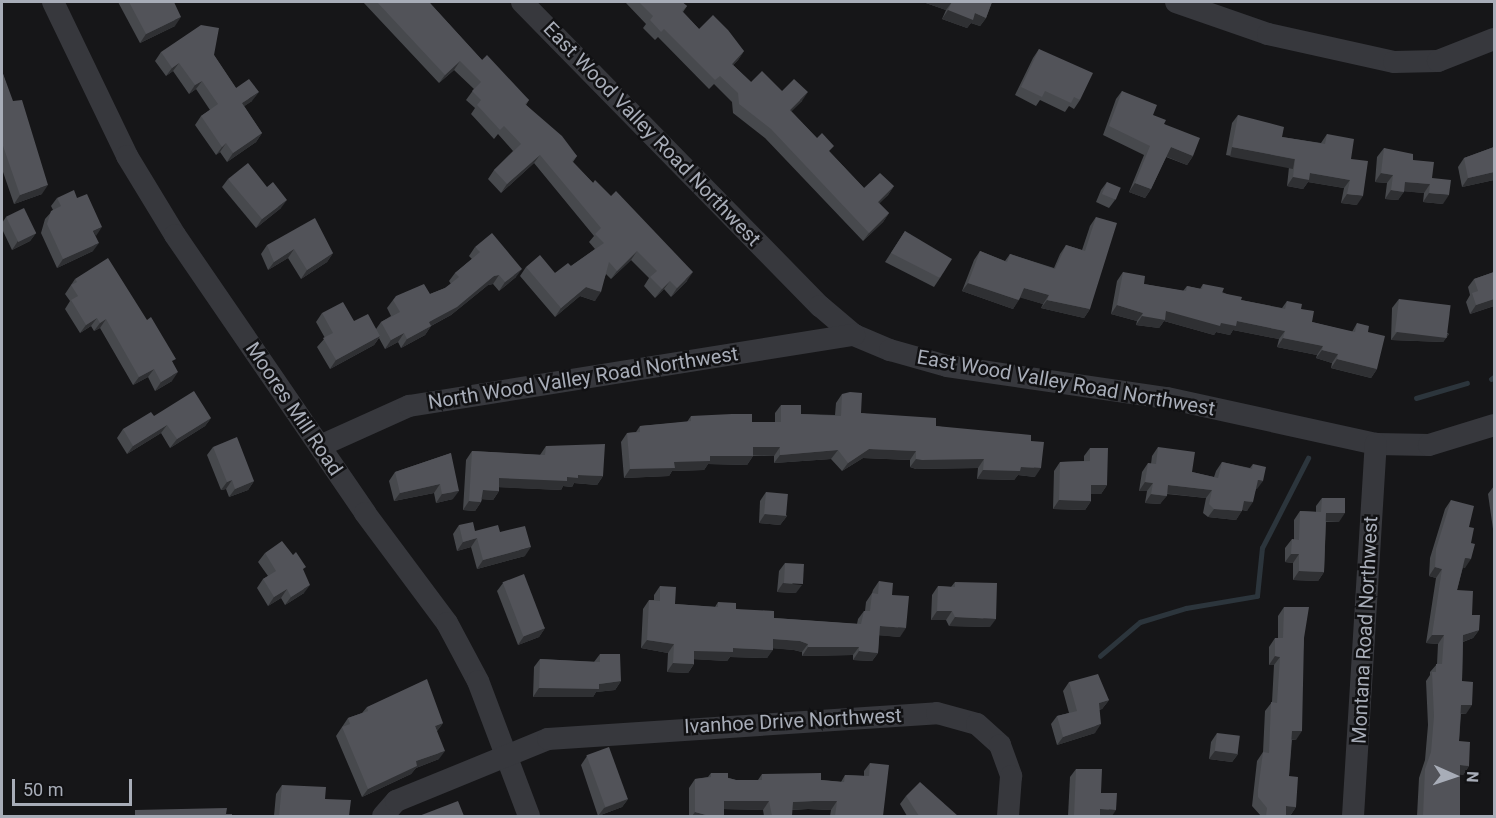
<!DOCTYPE html>
<style>
body{margin:0}
#map{position:relative;width:1496px;height:818px;overflow:hidden;background:#161618;font-family:Roboto,sans-serif}
div>[style]{position:absolute}
.stream>*{height:4.5px;margin:-2.25px;padding:0 2.25px;transform-origin:2.25px;border-radius:2.25px;background:#2c353c}
.minor>*{height:22px;margin:-11px;padding:0 11px;transform-origin:11px;border-radius:11px;background:#37383d}
.wall>*{inset:0;background:#47494d}
.shaded-wall>*{inset:0;background:#2f3033;transform-origin:0 0}
.building>*{inset:0;background:#525359;transform-origin:0 0}
span{translate:-50% -50%;white-space:nowrap;text-align:center;line-height:1.15;-webkit-text-stroke:5px #111113;paint-order:stroke}
.street-label{font-size:20px;color:#a8adb8}
.frame{position:absolute;inset:0;border:3px solid #a8adb8;pointer-events:none}
.north{position:absolute;left:1424px;top:746px;width:60px;height:60px;-webkit-text-stroke:4px #111113;paint-order:stroke;rotate:93deg;font-size:16px;font-weight:700;line-height:24px;text-align:center;color:#a8adb8}
.north::after{content:'';display:block;margin:auto;width:21px;height:27px;background:#a8adb8;clip-path:polygon(50% 0,100% 100%,50% 72%,0 100%)}
.scale{position:absolute;left:12px;top:779px;width:120px;height:27px;box-sizing:border-box;border:3px solid #a8adb8;border-top:0;padding-left:8px;font-size:18px;line-height:21px;white-space:nowrap;color:#a8adb8;-webkit-text-stroke:4px #111113;paint-order:stroke}
</style>
<div id="map">
<div class="stream">
<div style="left:1491px;top:379px;width:4px;rotate:-34deg"></div>
<div style="left:1416px;top:398px;width:53px;rotate:-16.4deg"></div>
<div style="left:1100px;top:656px;width:52px;rotate:-40.4deg"></div>
<div style="left:1140px;top:622px;width:48px;rotate:-16.9deg"></div>
<div style="left:1186px;top:608px;width:72px;rotate:-9.6deg"></div>
<div style="left:1257px;top:596px;width:48px;rotate:-84.1deg"></div>
<div style="left:1262px;top:548px;width:101px;rotate:-62.9deg"></div>
</div>
<div class="minor">
<div style="left:53px;top:2px;width:171px;rotate:64.3deg"></div>
<div style="left:127px;top:156px;width:92px;rotate:58.7deg"></div>
<div style="left:175px;top:235px;width:337px;rotate:55.6deg"></div>
<div style="left:365px;top:513px;width:137px;rotate:53.3deg"></div>
<div style="left:447px;top:623px;width:66px;rotate:61.9deg"></div>
<div style="left:478px;top:681px;width:144px;rotate:69.3deg"></div>
<div style="left:522px;top:2px;width:426px;rotate:45.6deg"></div>
<div style="left:820px;top:306px;width:45px;rotate:40.5deg"></div>
<div style="left:854px;top:335px;width:39px;rotate:23deg"></div>
<div style="left:890px;top:350px;width:59px;rotate:15.7deg"></div>
<div style="left:947px;top:366px;width:222px;rotate:8.3deg"></div>
<div style="left:1167px;top:398px;width:214px;rotate:12.4deg"></div>
<div style="left:1376px;top:444px;width:53px;rotate:1.1deg"></div>
<div style="left:1429px;top:445px;width:68px;rotate:-17.1deg"></div>
<div style="left:1176px;top:2px;width:97px;rotate:19.2deg"></div>
<div style="left:1268px;top:34px;width:129px;rotate:12.5deg"></div>
<div style="left:1394px;top:62px;width:44px;rotate:-1.3deg"></div>
<div style="left:1438px;top:61px;width:60px;rotate:-21.4deg"></div>
<div style="left:320px;top:446px;width:98px;rotate:-24.2deg"></div>
<div style="left:409px;top:406px;width:451px;rotate:-9.1deg"></div>
<div style="left:383px;top:816px;width:20px;rotate:-49deg"></div>
<div style="left:396px;top:801px;width:164px;rotate:-22.2deg"></div>
<div style="left:548px;top:739px;width:390px;rotate:-3.8deg"></div>
<div style="left:937px;top:713px;width:41px;rotate:15.4deg"></div>
<div style="left:977px;top:724px;width:31px;rotate:42deg"></div>
<div style="left:1000px;top:745px;width:33px;rotate:70deg"></div>
<div style="left:1011px;top:776px;width:40px;rotate:94.3deg"></div>
<div style="left:1353px;top:816px;width:373px;rotate:-86.5deg"></div>
</div>
<div class="wall">
<div style="clip-path:polygon(118px 2px,174px 2px,175px 26px,140px 43px)"></div>
<div style="clip-path:polygon(363px 2px,431px 2px,430px 3px,482px 60px,529px 100px,526px 105px,577px 156px,573px 162px,687px 281px,671px 297px,664px 289px,655px 298px,644px 286px,649px 278px,631px 260px,611px 279px,606px 274px,595px 301px,580px 296px,555px 317px,520px 276px,526px 267px,555px 273px,571px 266px,595px 249px,589px 242px,594px 236px,534px 163px,501px 193px,488px 179px,494px 170px,513px 151px,498px 134px,494px 139px,471px 114px,475px 108px,466px 100px,474px 89px,454px 70px,439px 83px)"></div>
<div style="clip-path:polygon(627px 2px,682px 2px,687px 6px,683px 12px,699px 29px,744px 51px,738px 60px,733px 65px,751px 82px,782px 91px,802px 101px,791px 111px,864px 188px,894px 186px,888px 195px,879px 203px,889px 213px,883px 222px,863px 241px,765px 138px,733px 113px,732px 102px,714px 84px,709px 89px,658px 37px,655px 40px,643px 28px,646px 24px,626px 3px)"></div>
<div style="clip-path:polygon(923px 2px,992px 2px,986px 18px,980px 26px,971px 23px,967px 28px,942px 19px,946px 10px)"></div>
<div style="clip-path:polygon(1039px 49px,1080px 100px,1074px 109px,1069px 106px,1065px 112px,1040px 100px,1036px 106px,1015px 95px,1033px 58px)"></div>
<div style="clip-path:polygon(161px 52px,214px 55px,236px 88px,252px 101px,244px 106px,262px 133px,256px 142px,227px 162px,220px 152px,216px 155px,195px 125px,201px 116px,210px 110px,196px 89px,189px 94px,173px 71px,166px 76px,155px 61px)"></div>
<div style="clip-path:polygon(2px 71px,42px 194px,14px 204px,2px 169px)"></div>
<div style="clip-path:polygon(1122px 91px,1164px 124px,1193px 156px,1187px 165px,1166px 157px,1151px 189px,1145px 198px,1129px 192px,1144px 155px,1103px 135px,1116px 99px)"></div>
<div style="clip-path:polygon(1238px 115px,1282px 137px,1321px 143px,1327px 134px,1351px 159px,1357px 205px,1341px 203px,1344px 188px,1308px 182px,1303px 189px,1287px 186px,1289px 167px,1226px 155px,1232px 123px)"></div>
<div style="clip-path:polygon(1494px 147px,1494px 180px,1462px 187px,1458px 167px,1464px 158px)"></div>
<div style="clip-path:polygon(1384px 148px,1413px 160px,1432px 178px,1443px 204px,1423px 202px,1424px 193px,1404px 191px,1398px 200px,1385px 199px,1387px 183px,1375px 182px,1377px 157px)"></div>
<div style="clip-path:polygon(228px 179px,281px 208px,256px 228px,222px 187px)"></div>
<div style="clip-path:polygon(1107px 182px,1115px 200px,1109px 208px,1096px 202px,1101px 190px)"></div>
<div style="clip-path:polygon(57px 198px,95px 236px,93px 251px,57px 268px,41px 233px,45px 219px,53px 210px,51px 206px)"></div>
<div style="clip-path:polygon(6px 217px,36px 233px,30px 241px,12px 250px,2px 229px,2px 223px)"></div>
<div style="clip-path:polygon(1096px 217px,1090px 309px,1084px 318px,1041px 308px,1043px 304px,1020px 297px,1013px 309px,962px 291px,974px 260px,980px 251px,1005px 261px,1010px 254px,1054px 268px,1060px 254px,1066px 245px,1082px 250px,1090px 226px)"></div>
<div style="clip-path:polygon(905px 231px,940px 278px,934px 287px,885px 262px)"></div>
<div style="clip-path:polygon(267px 245px,333px 253px,327px 262px,301px 279px,288px 258px,268px 270px,261px 254px)"></div>
<div style="clip-path:polygon(475px 247px,516px 277px,499px 291px,493px 284px,488px 285px,451px 315px,431px 326px,425px 335px,401px 348px,398px 342px,385px 349px,379px 338px,374px 345px,330px 369px,317px 347px,325px 338px,316px 322px,322px 313px,354px 321px,376px 329px,381px 322px,391px 316px,387px 308px,393px 300px,430px 294px,445px 288px,451px 284px,449px 281px,455px 273px,472px 259px,469px 256px)"></div>
<div style="clip-path:polygon(1123px 272px,1144px 284px,1183px 291px,1187px 286px,1200px 289px,1203px 284px,1241px 300px,1282px 308px,1287px 301px,1301px 309px,1312px 322px,1352px 332px,1357px 323px,1368px 332px,1377px 369px,1371px 378px,1331px 368px,1332px 363px,1316px 358px,1317px 355px,1277px 347px,1279px 339px,1233px 330px,1230px 335px,1216px 332px,1214px 335px,1164px 321px,1159px 328px,1136px 325px,1137px 321px,1111px 314px,1117px 281px)"></div>
<div style="clip-path:polygon(1494px 272px,1494px 306px,1470px 314px,1466px 302px,1470px 295px,1468px 287px,1474px 279px)"></div>
<div style="clip-path:polygon(75px 279px,173px 363px,172px 381px,155px 391px,148px 377px,133px 385px,100px 328px,94px 331px,91px 326px,80px 333px,65px 309px,70px 301px,65px 294px)"></div>
<div style="clip-path:polygon(1399px 299px,1449px 334px,1443px 342px,1391px 340px,1392px 308px)"></div>
<div style="clip-path:polygon(842px 394px,861px 413px,936px 426px,1031px 441px,1035px 477px,1018px 475px,1014px 480px,977px 479px,978px 468px,916px 469px,910px 467px,910px 460px,863px 458px,842px 471px,831px 459px,774px 463px,774px 456px,753px 456px,747px 465px,708px 464px,704px 470px,672px 471px,669px 476px,624px 478px,621px 442px,627px 433px,636px 432px,640px 426px,687px 422px,691px 416px,752px 422px,775px 422px,775px 413px,781px 405px,801px 414px,835px 415px,836px 403px)"></div>
<div style="clip-path:polygon(211px 418px,205px 426px,170px 448px,161px 433px,127px 454px,117px 438px,123px 429px)"></div>
<div style="clip-path:polygon(546px 446px,603px 476px,597px 485px,574px 483px,572px 487px,563px 486px,561px 490px,499px 487px,499px 491px,493px 500px,482px 499px,481px 502px,475px 511px,463px 510px,466px 460px,472px 451px,540px 455px)"></div>
<div style="clip-path:polygon(213px 447px,254px 481px,248px 490px,229px 497px,226px 489px,221px 490px,207px 455px)"></div>
<div style="clip-path:polygon(1158px 447px,1192px 472px,1214px 477px,1216px 471px,1222px 462px,1250px 468px,1253px 464px,1257px 489px,1256px 489px,1247px 511px,1242px 510px,1236px 520px,1208px 517px,1203px 513px,1206px 498px,1167px 494px,1160px 504px,1145px 503px,1147px 491px,1139px 491px,1142px 472px,1148px 463px,1151px 464px,1152px 456px)"></div>
<div style="clip-path:polygon(1090px 448px,1107px 485px,1101px 494px,1091px 494px,1091px 501px,1085px 510px,1053px 509px,1054px 471px,1060px 462px,1084px 461px,1084px 456px)"></div>
<div style="clip-path:polygon(451px 453px,453px 499px,436px 503px,434px 493px,394px 501px,389px 481px,395px 472px)"></div>
<div style="clip-path:polygon(1494px 486px,1494px 528px,1493px 529px,1488px 494px)"></div>
<div style="clip-path:polygon(766px 492px,787px 516px,780px 525px,759px 523px,760px 501px)"></div>
<div style="clip-path:polygon(1322px 498px,1339px 522px,1326px 522px,1324px 572px,1318px 581px,1293px 580px,1293px 563px,1285px 562px,1285px 548px,1292px 539px,1294px 540px,1294px 520px,1300px 511px,1316px 512px,1316px 506px)"></div>
<div style="clip-path:polygon(1451px 500px,1469px 527px,1465px 568px,1463px 567px,1457px 590px,1472px 615px,1479px 630px,1473px 638px,1463px 642px,1462px 681px,1466px 714px,1461px 714px,1459px 741px,1469px 766px,1463px 775px,1460px 774px,1460px 816px,1417px 816px,1419px 778px,1425px 760px,1428px 725px,1426px 681px,1430px 675px,1430px 672px,1437px 664px,1438px 644px,1426px 643px,1436px 578px,1429px 576px,1430px 558px,1445px 509px)"></div>
<div style="clip-path:polygon(459px 525px,475px 531px,500px 532px,525px 556px,477px 569px,471px 547px,457px 551px,453px 534px)"></div>
<div style="clip-path:polygon(265px 553px,303px 571px,304px 593px,285px 605px,281px 598px,268px 606px,257px 588px,263px 579px,268px 576px,258px 562px)"></div>
<div style="clip-path:polygon(785px 563px,796px 593px,777px 592px,779px 571px)"></div>
<div style="clip-path:polygon(879px 581px,892px 595px,900px 637px,879px 635px,878px 653px,872px 661px,853px 660px,853px 655px,802px 656px,802px 652px,794px 650px,773px 648px,767px 658px,730px 657px,727px 661px,694px 659px,694px 664px,688px 673px,667px 672px,668px 653px,641px 648px,643px 609px,649px 600px,654px 600px,654px 595px,660px 586px,675px 604px,715px 607px,718px 602px,736px 609px,774px 618px,857px 624px,858px 619px,864px 611px,865px 611px,866px 602px,872px 593px,873px 590px)"></div>
<div style="clip-path:polygon(955px 582px,990px 627px,949px 626px,946px 620px,931px 620px,932px 595px,938px 586px,951px 587px)"></div>
<div style="clip-path:polygon(503px 583px,545px 628px,539px 637px,518px 645px,497px 591px)"></div>
<div style="clip-path:polygon(1284px 607px,1304px 638px,1296px 740px,1292px 740px,1289px 776px,1296px 807px,1290px 816px,1286px 815px,1286px 816px,1261px 816px,1252px 806px,1257px 761px,1263px 752px,1265px 711px,1272px 702px,1274px 665px,1269px 665px,1269px 647px,1275px 638px,1278px 638px,1278px 616px)"></div>
<div style="clip-path:polygon(600px 654px,621px 681px,615px 690px,596px 692px,593px 697px,533px 697px,534px 667px,540px 659px,594px 662px)"></div>
<div style="clip-path:polygon(1069px 682px,1109px 700px,1102px 709px,1099px 710px,1095px 733px,1057px 745px,1051px 724px,1057px 716px,1069px 713px,1063px 691px)"></div>
<div style="clip-path:polygon(367px 707px,443px 723px,437px 731px,439px 759px,416px 768px,411px 774px,362px 797px,336px 736px,348px 718px,362px 713px)"></div>
<div style="clip-path:polygon(1217px 733px,1238px 754px,1232px 762px,1209px 759px,1211px 742px)"></div>
<div style="clip-path:polygon(587px 756px,628px 799px,622px 807px,598px 816px,581px 765px)"></div>
<div style="clip-path:polygon(870px 763px,883px 816px,830px 816px,831px 810px,808px 809px,792px 810px,792px 816px,764px 816px,763px 810px,724px 809px,724px 816px,689px 816px,689px 788px,695px 779px,708px 777px,711px 773px,736px 780px,758px 780px,762px 774px,841px 782px,845px 775px,864px 776px,864px 771px)"></div>
<div style="clip-path:polygon(1076px 769px,1101px 793px,1112px 816px,1068px 816px,1070px 777px)"></div>
<div style="clip-path:polygon(282px 785px,325px 799px,349px 816px,274px 816px,276px 794px)"></div>
<div style="clip-path:polygon(906px 796px,958px 816px,907px 816px,900px 804px)"></div>
</div>
<div class="shaded-wall">
<div style="clip-path:polygon(923px 2px,952px 2px,946px 10px)"></div>
<div style="clip-path:polygon(948px 10px,975px 13px,986px 18px,980px 26px,971px 23px,967px 28px,942px 19px)"></div>
<div style="clip-path:polygon(181px 17px,175px 26px,140px 43px,146px 34px)"></div>
<div style="clip-path:polygon(744px 51px,738px 60px,726px 72px,732px 64px)"></div>
<div style="clip-path:polygon(460px 61px,454px 70px,439px 83px,445px 75px)"></div>
<div style="clip-path:polygon(179px 63px,173px 71px,166px 76px,172px 68px)"></div>
<div style="clip-path:polygon(202px 81px,196px 89px,189px 94px,195px 85px)"></div>
<div style="clip-path:polygon(259px 92px,252px 101px,236px 112px,242px 103px)"></div>
<div style="clip-path:polygon(808px 92px,802px 101px,784px 119px,790px 110px)"></div>
<div style="clip-path:polygon(262px 133px,256px 142px,227px 162px,233px 153px)"></div>
<div style="clip-path:polygon(226px 143px,220px 152px,216px 155px,222px 147px)"></div>
<div style="clip-path:polygon(1171px 147px,1193px 156px,1187px 165px,1165px 156px)"></div>
<div style="left:1232px;top:147px;width:64px;height:10px;rotate:11deg"></div>
<div style="clip-path:polygon(540px 155px,534px 163px,501px 193px,507px 184px)"></div>
<div style="clip-path:polygon(1494px 172px,1494px 180px,1462px 187px,1468px 178px)"></div>
<div style="clip-path:polygon(1310px 173px,1350px 180px,1344px 188px,1308px 182px,1303px 189px,1287px 186px,1293px 177px)"></div>
<div style="clip-path:polygon(1381px 173px,1393px 175px,1387px 183px,1375px 182px)"></div>
<div style="clip-path:polygon(1405px 182px,1430px 184px,1424px 193px,1399px 191px)"></div>
<div style="clip-path:polygon(1135px 183px,1151px 189px,1145px 198px,1129px 192px)"></div>
<div style="clip-path:polygon(48px 185px,42px 194px,14px 204px,20px 195px)"></div>
<div style="clip-path:polygon(894px 186px,888px 195px,872px 211px,878px 202px)"></div>
<div style="clip-path:polygon(1391px 190px,1404px 192px,1398px 200px,1385px 199px)"></div>
<div style="clip-path:polygon(1429px 193px,1449px 195px,1443px 204px,1423px 202px)"></div>
<div style="clip-path:polygon(1347px 194px,1363px 196px,1357px 205px,1341px 203px)"></div>
<div style="clip-path:polygon(287px 200px,281px 208px,256px 228px,262px 219px)"></div>
<div style="clip-path:polygon(889px 213px,883px 222px,863px 241px,869px 233px)"></div>
<div style="clip-path:polygon(102px 227px,96px 236px,93px 231px)"></div>
<div style="clip-path:polygon(36px 233px,30px 241px,12px 250px,18px 241px)"></div>
<div style="clip-path:polygon(99px 243px,93px 251px,57px 268px,63px 259px)"></div>
<div style="clip-path:polygon(294px 249px,288px 258px,268px 270px,274px 262px)"></div>
<div style="clip-path:polygon(637px 251px,631px 260px,611px 279px,617px 271px)"></div>
<div style="clip-path:polygon(333px 253px,327px 262px,301px 279px,307px 270px)"></div>
<div style="clip-path:polygon(522px 269px,516px 277px,499px 291px,505px 282px)"></div>
<div style="clip-path:polygon(693px 272px,687px 281px,671px 297px,677px 288px)"></div>
<div style="clip-path:polygon(499px 275px,493px 284px,488px 285px,451px 315px,423px 330px,429px 322px,494px 276px)"></div>
<div style="clip-path:polygon(670px 281px,664px 289px,655px 298px,662px 289px)"></div>
<div style="clip-path:polygon(968px 283px,1019px 300px,1013px 309px,962px 291px)"></div>
<div style="clip-path:polygon(586px 287px,601px 292px,595px 301px,580px 296px,555px 317px,561px 308px)"></div>
<div style="clip-path:polygon(1024px 288px,1049px 295px,1043px 304px,1018px 297px)"></div>
<div style="clip-path:polygon(1494px 299px,1494px 306px,1470px 314px,1476px 305px)"></div>
<div style="clip-path:polygon(1047px 300px,1090px 309px,1084px 318px,1041px 308px)"></div>
<div style="clip-path:polygon(1117px 305px,1143px 313px,1137px 321px,1111px 314px)"></div>
<div style="clip-path:polygon(1166px 311px,1221px 323px,1237px 321px,1285px 331px,1279px 339px,1233px 330px,1230px 335px,1216px 332px,1214px 335px,1164px 321px,1159px 328px,1136px 325px,1142px 316px)"></div>
<div style="clip-path:polygon(97px 318px,91px 326px,80px 333px,86px 325px)"></div>
<div style="clip-path:polygon(106px 319px,100px 328px,94px 331px,100px 323px)"></div>
<div style="clip-path:polygon(431px 326px,425px 335px,401px 348px,407px 339px)"></div>
<div style="clip-path:polygon(1397px 332px,1449px 334px,1443px 342px,1391px 340px)"></div>
<div style="clip-path:polygon(404px 333px,398px 342px,385px 349px,391px 340px)"></div>
<div style="clip-path:polygon(380px 336px,374px 345px,330px 369px,336px 360px)"></div>
<div style="clip-path:polygon(1283px 338px,1323px 346px,1317px 355px,1277px 347px)"></div>
<div style="clip-path:polygon(1322px 350px,1338px 354px,1332px 363px,1316px 358px)"></div>
<div style="clip-path:polygon(1337px 359px,1377px 369px,1371px 378px,1331px 368px)"></div>
<div style="clip-path:polygon(154px 369px,148px 377px,133px 385px,139px 377px)"></div>
<div style="clip-path:polygon(178px 372px,172px 381px,155px 391px,161px 382px)"></div>
<div style="clip-path:polygon(211px 418px,205px 426px,170px 448px,177px 439px)"></div>
<div style="clip-path:polygon(167px 425px,161px 433px,127px 454px,133px 446px)"></div>
<div style="clip-path:polygon(753px 447px,780px 447px,774px 456px,747px 455px)"></div>
<div style="clip-path:polygon(869px 449px,916px 451px,910px 460px,863px 458px,842px 471px,848px 463px)"></div>
<div style="clip-path:polygon(838px 450px,831px 459px,774px 463px,780px 455px)"></div>
<div style="clip-path:polygon(710px 456px,753px 456px,747px 465px,708px 464px,704px 470px,672px 471px,669px 476px,624px 478px,630px 469px)"></div>
<div style="clip-path:polygon(916px 459px,984px 459px,978px 468px,916px 469px,910px 467px)"></div>
<div style="clip-path:polygon(1021px 467px,1041px 468px,1035px 477px,1018px 475px,1014px 480px,977px 479px,983px 470px)"></div>
<div style="clip-path:polygon(578px 475px,603px 476px,597px 485px,574px 483px,572px 487px,563px 486px,561px 490px,493px 487px,499px 478px,567px 477px)"></div>
<div style="clip-path:polygon(232px 480px,226px 489px,221px 490px,227px 482px)"></div>
<div style="clip-path:polygon(1258px 480px,1263px 481px,1257px 489px,1252px 488px)"></div>
<div style="clip-path:polygon(254px 481px,248px 490px,229px 497px,235px 489px)"></div>
<div style="clip-path:polygon(1145px 482px,1153px 483px,1147px 491px,1139px 491px)"></div>
<div style="clip-path:polygon(440px 484px,434px 493px,394px 501px,400px 493px)"></div>
<div style="clip-path:polygon(1091px 485px,1107px 485px,1101px 494px,1085px 494px)"></div>
<div style="clip-path:polygon(1168px 485px,1212px 490px,1206px 498px,1162px 493px)"></div>
<div style="clip-path:polygon(483px 490px,499px 491px,493px 500px,477px 499px)"></div>
<div style="clip-path:polygon(459px 491px,453px 499px,436px 503px,442px 494px)"></div>
<div style="clip-path:polygon(1151px 494px,1167px 496px,1160px 504px,1145px 503px)"></div>
<div style="clip-path:polygon(1059px 500px,1091px 501px,1085px 510px,1053px 509px)"></div>
<div style="clip-path:polygon(469px 501px,481px 502px,475px 511px,463px 510px)"></div>
<div style="clip-path:polygon(1244px 501px,1253px 502px,1247px 511px,1238px 509px)"></div>
<div style="clip-path:polygon(1214px 509px,1242px 511px,1236px 520px,1208px 517px)"></div>
<div style="clip-path:polygon(1326px 513px,1345px 513px,1339px 522px,1320px 521px)"></div>
<div style="clip-path:polygon(765px 514px,787px 516px,780px 525px,759px 523px)"></div>
<div style="clip-path:polygon(477px 538px,471px 547px,457px 551px,463px 542px)"></div>
<div style="clip-path:polygon(531px 547px,525px 556px,477px 569px,483px 560px)"></div>
<div style="clip-path:polygon(1291px 554px,1299px 554px,1293px 563px,1285px 562px)"></div>
<div style="clip-path:polygon(1465px 558px,1471px 559px,1465px 568px,1459px 566px)"></div>
<div style="clip-path:polygon(1435px 567px,1442px 569px,1436px 578px,1429px 576px)"></div>
<div style="clip-path:polygon(1299px 571px,1324px 572px,1318px 581px,1293px 580px)"></div>
<div style="clip-path:polygon(783px 583px,802px 585px,796px 593px,777px 592px)"></div>
<div style="clip-path:polygon(310px 585px,304px 593px,285px 605px,291px 597px)"></div>
<div style="clip-path:polygon(287px 589px,281px 598px,268px 606px,274px 597px)"></div>
<div style="clip-path:polygon(937px 611px,952px 611px,946px 620px,931px 620px)"></div>
<div style="clip-path:polygon(955px 617px,996px 619px,990px 627px,949px 626px)"></div>
<div style="clip-path:polygon(880px 626px,906px 628px,900px 637px,874px 635px)"></div>
<div style="clip-path:polygon(545px 628px,539px 637px,518px 645px,524px 636px)"></div>
<div style="clip-path:polygon(1479px 630px,1473px 638px,1457px 644px,1463px 635px)"></div>
<div style="clip-path:polygon(1432px 635px,1444px 635px,1438px 644px,1426px 643px)"></div>
<div style="clip-path:polygon(773px 639px,800px 641px,808px 644px,802px 652px,794px 650px,767px 648px)"></div>
<div style="clip-path:polygon(647px 640px,674px 644px,668px 653px,641px 648px)"></div>
<div style="clip-path:polygon(808px 647px,859px 647px,853px 655px,802px 656px)"></div>
<div style="clip-path:polygon(733px 648px,773px 650px,767px 658px,730px 657px,727px 661px,688px 659px,694px 651px)"></div>
<div style="clip-path:polygon(859px 651px,878px 653px,872px 661px,853px 660px)"></div>
<div style="clip-path:polygon(1275px 656px,1280px 657px,1274px 665px,1269px 665px)"></div>
<div style="clip-path:polygon(673px 663px,694px 664px,688px 673px,667px 672px)"></div>
<div style="clip-path:polygon(621px 681px,615px 690px,596px 692px,593px 697px,533px 697px,539px 688px,599px 684px)"></div>
<div style="clip-path:polygon(1109px 700px,1102px 709px,1093px 711px,1099px 703px)"></div>
<div style="clip-path:polygon(1461px 705px,1472px 705px,1466px 714px,1455px 713px)"></div>
<div style="clip-path:polygon(443px 723px,437px 731px,435px 726px)"></div>
<div style="clip-path:polygon(1101px 724px,1095px 733px,1057px 745px,1063px 737px)"></div>
<div style="clip-path:polygon(1292px 731px,1302px 731px,1296px 740px,1286px 739px)"></div>
<div style="clip-path:polygon(445px 751px,439px 759px,416px 768px,411px 774px,362px 797px,368px 789px,416px 761px)"></div>
<div style="clip-path:polygon(1215px 751px,1238px 754px,1232px 762px,1209px 759px)"></div>
<div style="clip-path:polygon(1460px 765px,1469px 766px,1463px 775px,1454px 774px)"></div>
<div style="clip-path:polygon(628px 799px,622px 807px,598px 816px,604px 808px)"></div>
<div style="clip-path:polygon(724px 801px,769px 801px,763px 810px,718px 809px)"></div>
<div style="clip-path:polygon(814px 801px,837px 801px,831px 810px,808px 809px,787px 810px,793px 802px)"></div>
<div style="clip-path:polygon(1286px 806px,1296px 807px,1290px 816px,1280px 815px)"></div>
<div style="clip-path:polygon(1100px 809px,1116px 810px,1112px 816px,1094px 816px)"></div>
<div style="clip-path:polygon(695px 812px,706px 815px,705px 816px,692px 816px)"></div>
</div>
<div class="building">
<div style="clip-path:polygon(129px 2px,174px 2px,181px 17px,146px 34px)"></div>
<div style="clip-path:polygon(377px 2px,429px 2px,482px 60px,487px 55px,529px 100px,525px 104px,562px 136px,577px 156px,572px 161px,593px 183px,595px 180px,611px 196px,616px 191px,693px 272px,677px 288px,670px 281px,662px 289px,650px 277px,657px 271px,637px 251px,617px 271px,609px 262px,601px 292px,586px 287px,561px 308px,526px 267px,540px 255px,555px 273px,568px 263px,571px 266px,604px 243px,595px 234px,601px 228px,540px 155px,507px 184px,494px 170px,521px 144px,504px 126px,500px 130px,477px 105px,481px 100px,472px 91px,481px 82px,460px 61px,445px 75px)"></div>
<div style="clip-path:polygon(639px 2px,682px 2px,687px 6px,682px 11px,699px 29px,713px 15px,728px 30px,744px 51px,732px 64px,751px 82px,762px 71px,782px 91px,794px 79px,808px 92px,790px 110px,817px 138px,822px 133px,834px 146px,829px 151px,864px 188px,880px 173px,894px 186px,878px 202px,889px 213px,869px 233px,771px 129px,739px 104px,738px 93px,720px 76px,715px 80px,664px 29px,661px 32px,650px 20px,653px 16px)"></div>
<div style="clip-path:polygon(952px 2px,992px 2px,986px 18px,975px 13px,973px 20px,948px 10px)"></div>
<div style="clip-path:polygon(201px 25px,219px 28px,214px 55px,236px 88px,249px 79px,259px 92px,242px 103px,262px 133px,233px 153px,226px 143px,222px 147px,201px 116px,218px 104px,202px 81px,195px 85px,179px 63px,172px 68px,161px 52px)"></div>
<div style="clip-path:polygon(1039px 49px,1093px 73px,1080px 100px,1074px 97px,1071px 103px,1045px 91px,1042px 97px,1021px 87px)"></div>
<div style="clip-path:polygon(2px 71px,13px 101px,22px 100px,48px 185px,20px 195px,2px 143px)"></div>
<div style="clip-path:polygon(1122px 91px,1157px 105px,1153px 115px,1166px 120px,1164px 124px,1200px 138px,1193px 156px,1171px 147px,1151px 189px,1135px 183px,1150px 146px,1109px 126px)"></div>
<div style="clip-path:polygon(1238px 115px,1284px 127px,1282px 137px,1325px 144px,1327px 134px,1354px 139px,1351px 159px,1368px 161px,1363px 196px,1347px 194px,1350px 180px,1310px 173px,1309px 180px,1293px 177px,1295px 159px,1232px 147px)"></div>
<div style="clip-path:polygon(1494px 147px,1494px 172px,1468px 178px,1464px 158px)"></div>
<div style="clip-path:polygon(1384px 148px,1413px 154px,1413px 160px,1434px 162px,1432px 178px,1451px 180px,1449px 195px,1429px 193px,1430px 184px,1405px 182px,1404px 192px,1391px 190px,1393px 175px,1381px 173px)"></div>
<div style="clip-path:polygon(248px 163px,267px 187px,273px 182px,287px 200px,262px 219px,228px 179px)"></div>
<div style="left:1107px;top:182px;width:15px;height:13px;rotate:23deg"></div>
<div style="clip-path:polygon(74px 190px,77px 198px,87px 194px,102px 227px,93px 231px,99px 243px,63px 259px,47px 224px,51px 211px,61px 206px,57px 198px)"></div>
<div style="left:24px;top:208px;width:28px;height:20px;rotate:64deg"></div>
<div style="clip-path:polygon(1096px 217px,1117px 223px,1090px 309px,1047px 300px,1049px 295px,1024px 288px,1019px 300px,968px 283px,980px 251px,1007px 262px,1010px 254px,1055px 269px,1066px 245px,1085px 251px)"></div>
<div style="clip-path:polygon(315px 218px,333px 253px,307px 270px,294px 249px,274px 262px,267px 245px)"></div>
<div style="clip-path:polygon(905px 231px,952px 259px,940px 278px,891px 253px)"></div>
<div style="clip-path:polygon(492px 233px,522px 269px,505px 282px,499px 275px,494px 276px,457px 307px,429px 322px,431px 326px,407px 339px,404px 333px,391px 340px,381px 322px,400px 312px,393px 300px,396px 296px,424px 284px,430px 294px,445px 288px,459px 277px,455px 273px,480px 252px,475px 247px)"></div>
<div style="clip-path:polygon(108px 258px,147px 320px,151px 317px,176px 359px,172px 361px,178px 372px,161px 382px,154px 369px,139px 377px,106px 319px,100px 323px,97px 318px,86px 325px,71px 300px,78px 296px,71px 285px,77px 282px,75px 279px)"></div>
<div style="clip-path:polygon(1123px 272px,1145px 276px,1144px 284px,1186px 291px,1187px 286px,1202px 289px,1203px 284px,1224px 288px,1222px 293px,1242px 297px,1241px 300px,1285px 309px,1287px 301px,1302px 304px,1301px 309px,1314px 311px,1312px 322px,1355px 332px,1357px 323px,1369px 326px,1368px 332px,1385px 336px,1377px 369px,1337px 359px,1338px 354px,1322px 350px,1323px 346px,1283px 338px,1285px 331px,1237px 321px,1236px 326px,1221px 323px,1220px 326px,1166px 311px,1165px 320px,1142px 316px,1143px 313px,1117px 305px)"></div>
<div style="clip-path:polygon(1494px 272px,1494px 299px,1476px 305px,1472px 293px,1478px 291px,1474px 279px)"></div>
<div style="left:1399px;top:299px;width:52px;height:33px;rotate:7deg"></div>
<div style="clip-path:polygon(343px 302px,354px 321px,368px 314px,380px 336px,336px 360px,323px 338px,333px 333px,322px 313px)"></div>
<div style="clip-path:polygon(194px 391px,211px 418px,177px 439px,167px 425px,133px 446px,123px 429px,151px 412px,154px 416px)"></div>
<div style="clip-path:polygon(850px 392px,862px 393px,861px 413px,936px 418px,936px 426px,1031px 435px,1031px 441px,1044px 442px,1041px 468px,1021px 467px,1020px 471px,983px 470px,984px 459px,922px 460px,916px 459px,916px 451px,869px 449px,848px 463px,838px 450px,780px 455px,780px 447px,753px 447px,753px 456px,710px 456px,710px 461px,674px 462px,675px 468px,630px 469px,627px 433px,640px 432px,640px 426px,691px 421px,691px 416px,732px 414px,752px 414px,752px 422px,781px 422px,781px 405px,801px 405px,801px 414px,841px 416px,842px 394px)"></div>
<div style="clip-path:polygon(237px 437px,254px 481px,235px 489px,232px 480px,227px 482px,213px 447px)"></div>
<div style="clip-path:polygon(605px 444px,603px 476px,578px 475px,578px 478px,567px 477px,567px 481px,499px 478px,499px 491px,483px 490px,481px 502px,469px 501px,472px 451px,545px 455px,546px 446px)"></div>
<div style="clip-path:polygon(1158px 447px,1195px 452px,1192px 472px,1218px 478px,1222px 462px,1252px 469px,1253px 464px,1266px 467px,1263px 481px,1258px 480px,1253px 502px,1244px 501px,1242px 511px,1214px 509px,1209px 504px,1212px 490px,1168px 485px,1167px 496px,1151px 494px,1153px 483px,1145px 482px,1148px 463px,1156px 464px)"></div>
<div style="clip-path:polygon(1090px 448px,1108px 448px,1107px 485px,1091px 485px,1091px 501px,1059px 500px,1060px 462px,1090px 461px)"></div>
<div style="clip-path:polygon(451px 453px,459px 491px,442px 494px,440px 484px,400px 493px,395px 472px)"></div>
<div style="left:766px;top:492px;width:22px;height:22px;rotate:5deg"></div>
<div style="clip-path:polygon(1322px 498px,1345px 498px,1345px 513px,1326px 513px,1324px 572px,1299px 571px,1299px 554px,1291px 554px,1292px 539px,1299px 540px,1300px 511px,1321px 512px)"></div>
<div style="clip-path:polygon(1451px 500px,1474px 506px,1469px 527px,1474px 528px,1471px 543px,1475px 544px,1471px 559px,1465px 558px,1457px 590px,1473px 591px,1472px 615px,1480px 615px,1479px 630px,1463px 635px,1462px 681px,1473px 682px,1472px 705px,1461px 705px,1459px 741px,1470px 742px,1469px 766px,1460px 765px,1460px 816px,1423px 816px,1425px 769px,1431px 752px,1434px 716px,1432px 672px,1436px 672px,1436px 664px,1442px 664px,1444px 635px,1432px 635px,1442px 569px,1435px 567px,1436px 549px)"></div>
<div style="clip-path:polygon(473px 522px,475px 531px,498px 525px,500px 532px,525px 526px,531px 547px,483px 560px,477px 538px,463px 542px,459px 525px)"></div>
<div style="clip-path:polygon(282px 541px,293px 555px,296px 552px,306px 567px,303px 569px,310px 585px,291px 597px,287px 589px,274px 597px,263px 579px,276px 571px,265px 553px)"></div>
<div style="left:785px;top:563px;width:19px;height:20px;rotate:3deg"></div>
<div style="left:524px;top:574px;width:58px;height:23px;rotate:69deg"></div>
<div style="clip-path:polygon(879px 581px,893px 583px,892px 595px,909px 596px,906px 628px,880px 626px,878px 653px,859px 651px,859px 647px,808px 647px,808px 644px,800px 641px,773px 639px,773px 650px,733px 648px,733px 652px,694px 651px,694px 664px,673px 663px,674px 644px,647px 640px,649px 600px,660px 601px,660px 586px,676px 587px,675px 604px,718px 607px,718px 602px,736px 603px,736px 609px,774px 611px,774px 618px,861px 624px,864px 611px,870px 611px,872px 593px,878px 594px)"></div>
<div style="clip-path:polygon(955px 582px,997px 583px,996px 619px,955px 617px,952px 611px,937px 611px,938px 586px,955px 587px)"></div>
<div style="clip-path:polygon(1284px 607px,1309px 607px,1304px 638px,1302px 731px,1292px 731px,1289px 776px,1298px 777px,1296px 807px,1286px 806px,1286px 816px,1266px 816px,1267px 808px,1258px 797px,1258px 790px,1263px 752px,1269px 753px,1271px 702px,1277px 703px,1280px 657px,1275px 656px,1275px 638px,1283px 638px)"></div>
<div style="clip-path:polygon(600px 654px,620px 654px,621px 681px,599px 684px,599px 689px,539px 688px,540px 659px,600px 662px)"></div>
<div style="clip-path:polygon(1098px 674px,1109px 700px,1099px 703px,1101px 724px,1063px 737px,1057px 716px,1077px 711px,1069px 682px)"></div>
<div style="clip-path:polygon(427px 679px,443px 723px,435px 726px,445px 751px,416px 761px,417px 766px,368px 789px,342px 727px,350px 724px,348px 718px,368px 711px,367px 707px)"></div>
<div style="left:1217px;top:733px;width:23px;height:18px;rotate:7deg"></div>
<div style="left:609px;top:747px;width:55px;height:24px;rotate:70deg"></div>
<div style="clip-path:polygon(870px 763px,889px 765px,883px 816px,835px 816px,837px 801px,814px 801px,793px 802px,792px 816px,772px 816px,769px 801px,724px 801px,724px 816px,706px 816px,706px 815px,695px 812px,695px 779px,711px 777px,711px 773px,728px 773px,728px 778px,736px 780px,762px 780px,762px 774px,821px 773px,821px 780px,844px 782px,845px 775px,869px 776px)"></div>
<div style="clip-path:polygon(1076px 769px,1102px 769px,1101px 793px,1117px 793px,1116px 810px,1100px 809px,1100px 816px,1074px 816px)"></div>
<div style="clip-path:polygon(920px 782px,958px 816px,919px 816px,906px 796px)"></div>
<div style="clip-path:polygon(282px 785px,326px 787px,325px 799px,351px 800px,349px 816px,279px 816px)"></div>
<div style="clip-path:polygon(458px 801px,464px 816px,419px 816px)"></div>
<div style="clip-path:polygon(227px 808px,226px 814px,232px 814px,232px 816px,135px 816px,135px 810px)"></div>
</div>
<div class="street-label">
<span style="left:652px;top:134px;rotate:46deg">East Wood Valley Road Northwest</span>
<span style="left:583px;top:378px;rotate:-9deg">North Wood Valley Road Northwest</span>
<span style="left:1066px;top:383px;rotate:10deg">East Wood Valley Road Northwest</span>
<span style="left:294px;top:409px;rotate:56deg">Moores Mill Road</span>
<span style="left:1365px;top:630px;rotate:-87deg">Montana Road Northwest</span>
<span style="left:793px;top:721px;rotate:-3deg">Ivanhoe Drive Northwest</span>
</div>
<div class="frame"></div>
<div class="north">N</div>
<div class="scale">50 m</div>
</div>
